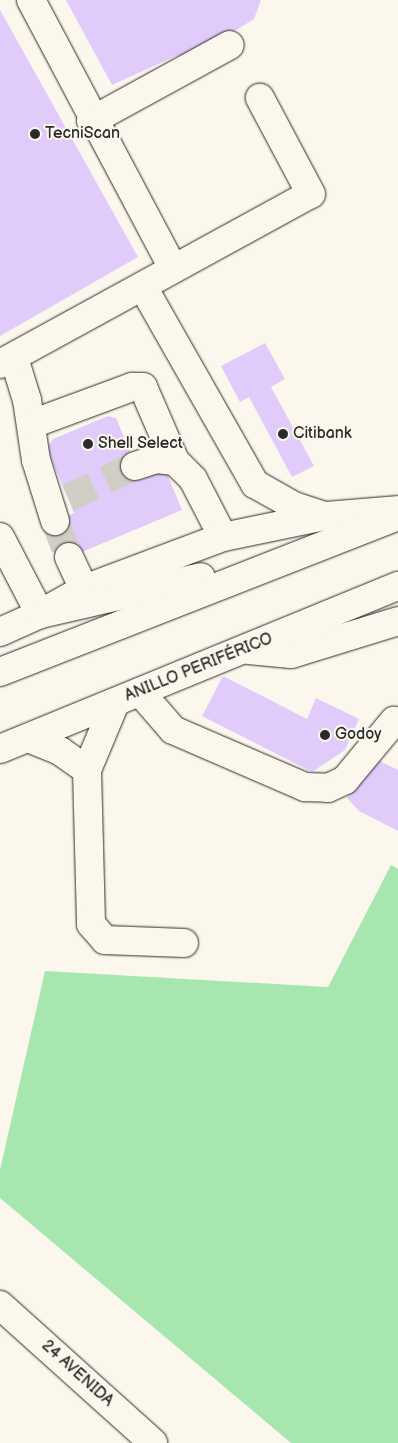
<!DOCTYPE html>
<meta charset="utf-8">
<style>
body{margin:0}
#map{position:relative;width:398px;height:1443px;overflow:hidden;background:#fbf7ec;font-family:"Balsamiq Sans",sans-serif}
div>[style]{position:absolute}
.green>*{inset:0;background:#a7e7af}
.building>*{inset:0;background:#e0cbfb}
.minor-tunnel>*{height:28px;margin-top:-14px;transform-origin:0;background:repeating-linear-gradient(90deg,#d1cec5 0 28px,transparent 0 42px)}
.roads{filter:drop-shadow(0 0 1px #2b2b2b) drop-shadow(0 0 1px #2b2b2b)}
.minor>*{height:28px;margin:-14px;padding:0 14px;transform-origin:14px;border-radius:14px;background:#fbf7ec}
.highway>*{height:28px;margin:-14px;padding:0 14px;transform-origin:14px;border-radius:14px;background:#fbf7ec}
.dots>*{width:14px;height:14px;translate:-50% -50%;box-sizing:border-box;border:2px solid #fbf7ec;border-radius:50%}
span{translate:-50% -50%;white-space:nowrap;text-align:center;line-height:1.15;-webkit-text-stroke:4px #fbf7ec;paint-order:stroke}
.poi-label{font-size:16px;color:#2b2b2b}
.left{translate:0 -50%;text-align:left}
.street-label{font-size:16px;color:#2b2b2b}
</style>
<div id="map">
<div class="green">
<div style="clip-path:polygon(391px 865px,398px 869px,398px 1443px,291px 1443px,0 1198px,0 1170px,45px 971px,328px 987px)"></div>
</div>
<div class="building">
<div style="clip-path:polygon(66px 0,261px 0,254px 19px,181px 64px,178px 55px,112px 85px)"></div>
<div style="clip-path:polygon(0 10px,138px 257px,0 336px)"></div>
<div style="clip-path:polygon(265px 343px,285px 379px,271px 387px,314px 466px,292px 477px,249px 397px,240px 402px,221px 366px)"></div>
<div style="clip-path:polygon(108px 416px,116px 418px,141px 479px,165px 469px,182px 510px,58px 562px,43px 527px,74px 513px,47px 449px,53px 439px)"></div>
<div style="clip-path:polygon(223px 676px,307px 719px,316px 698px,359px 719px,345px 750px,312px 772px,202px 716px)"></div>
<div style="clip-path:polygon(372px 757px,398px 770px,398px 831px,359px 811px,347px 798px)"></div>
</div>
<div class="minor-tunnel">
<div style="left:68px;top:498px;width:74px;rotate:-25.5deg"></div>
<div style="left:55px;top:521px;width:39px;rotate:69deg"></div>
</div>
<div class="roads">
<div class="minor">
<div style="left:31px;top:0;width:303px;rotate:62.1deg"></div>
<div style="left:91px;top:121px;width:158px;rotate:-28.7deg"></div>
<div style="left:143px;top:287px;width:227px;rotate:60.4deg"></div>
<div style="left:255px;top:484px;width:45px;rotate:29.4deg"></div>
<div style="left:294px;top:506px;width:33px;rotate:18deg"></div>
<div style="left:325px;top:516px;width:73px;rotate:-4.7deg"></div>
<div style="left:14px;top:358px;width:44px;rotate:72.8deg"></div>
<div style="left:27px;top:400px;width:61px;rotate:81.5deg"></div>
<div style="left:36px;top:460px;width:64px;rotate:72.7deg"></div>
<div style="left:0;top:364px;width:354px;rotate:-28.7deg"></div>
<div style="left:311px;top:194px;width:109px;rotate:-118deg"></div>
<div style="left:32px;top:424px;width:107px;rotate:-20.3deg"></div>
<div style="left:132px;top:387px;width:11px"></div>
<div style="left:143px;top:387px;width:81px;rotate:66.6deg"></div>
<div style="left:135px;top:466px;width:22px;rotate:-18deg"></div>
<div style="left:156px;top:459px;width:19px;rotate:6deg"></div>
<div style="left:175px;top:461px;width:25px;rotate:45deg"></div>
<div style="left:193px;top:479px;width:65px;rotate:62.7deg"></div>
<div style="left:0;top:537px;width:87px;rotate:62.5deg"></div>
<div style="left:40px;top:614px;width:51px;rotate:-29.6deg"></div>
<div style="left:84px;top:589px;width:148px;rotate:-20.5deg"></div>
<div style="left:223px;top:537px;width:104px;rotate:-11.6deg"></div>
<div style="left:69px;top:557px;width:35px;rotate:65deg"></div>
<div style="left:140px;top:692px;width:50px;rotate:49deg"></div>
<div style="left:173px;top:730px;width:144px;rotate:23.4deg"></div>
<div style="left:305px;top:787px;width:23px;rotate:2deg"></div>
<div style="left:328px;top:788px;width:19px;rotate:-25deg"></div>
<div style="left:345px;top:780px;width:77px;rotate:-50.3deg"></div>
<div style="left:115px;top:703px;width:73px;rotate:112.7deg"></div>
<div style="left:87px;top:770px;width:154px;rotate:88.5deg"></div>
<div style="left:91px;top:924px;width:21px;rotate:49deg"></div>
<div style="left:105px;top:940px;width:79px;rotate:2.2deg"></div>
<div style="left:28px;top:738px;width:35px;rotate:22deg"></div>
<div style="left:60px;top:751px;width:33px;rotate:35deg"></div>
<div style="left:0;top:1305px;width:206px;rotate:42deg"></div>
</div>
<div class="highway">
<div style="left:0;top:632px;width:44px;rotate:-24.2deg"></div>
<div style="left:40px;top:614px;width:165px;rotate:-12.9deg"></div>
<div style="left:249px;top:650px;width:42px;rotate:5.4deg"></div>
<div style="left:291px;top:654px;width:112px;rotate:-17.1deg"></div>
<div style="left:0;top:672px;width:427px;rotate:-21.4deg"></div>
<div style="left:0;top:749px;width:430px;rotate:-22.3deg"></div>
</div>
</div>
<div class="dots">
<div style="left:35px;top:134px;background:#2b2b2b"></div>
<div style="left:283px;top:434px;background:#2b2b2b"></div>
<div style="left:88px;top:444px;background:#2b2b2b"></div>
<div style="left:325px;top:735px;background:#2b2b2b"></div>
</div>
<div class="poi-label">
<span class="left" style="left:45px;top:134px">TecniScan</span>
<span class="left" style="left:293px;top:434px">Citibank</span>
<span class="left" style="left:98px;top:444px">Shell Select</span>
<span class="left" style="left:335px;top:735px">Godoy</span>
</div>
<div class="street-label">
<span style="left:199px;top:668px;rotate:-22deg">ANILLO PERIFÉRICO</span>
<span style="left:77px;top:1374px;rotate:42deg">24 AVENIDA</span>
</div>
</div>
